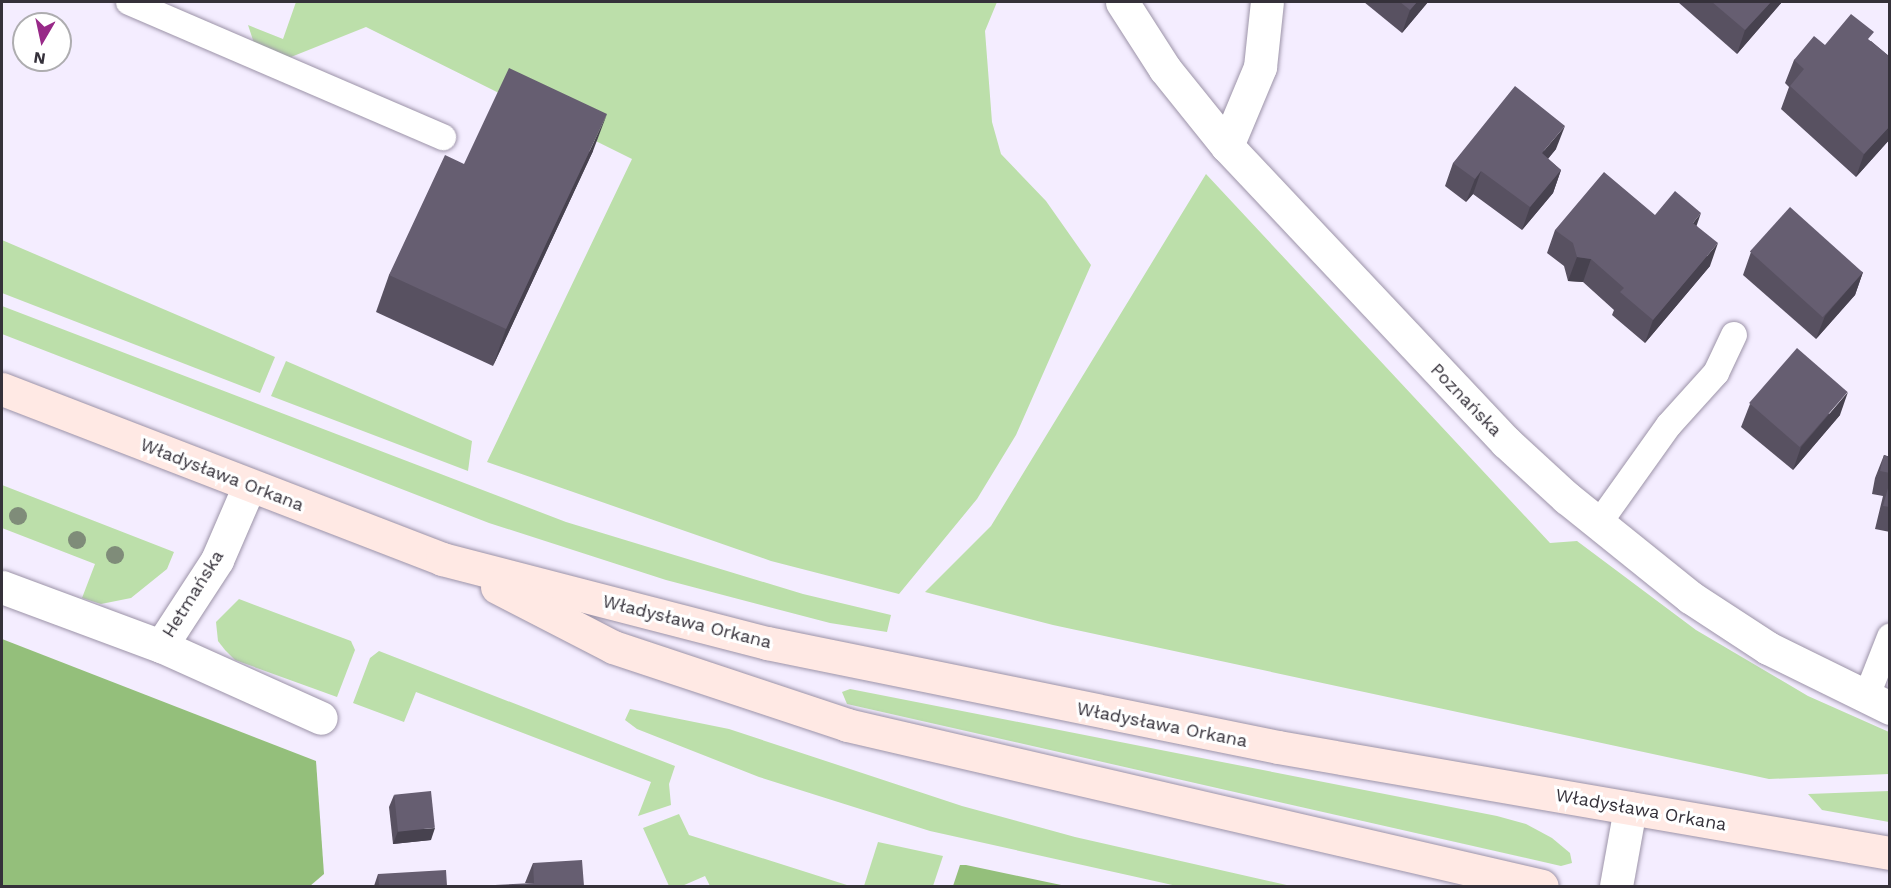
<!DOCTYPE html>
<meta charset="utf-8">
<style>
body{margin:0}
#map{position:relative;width:1891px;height:888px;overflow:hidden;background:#f4edff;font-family:"Work Sans",sans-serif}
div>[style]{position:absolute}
.green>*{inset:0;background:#bcdfaa}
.forest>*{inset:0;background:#94bf7b}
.roads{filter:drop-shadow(0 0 2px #9c93a8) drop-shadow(0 0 2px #9c93a8)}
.lane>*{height:26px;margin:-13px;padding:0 13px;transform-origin:13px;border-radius:13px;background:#fff}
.street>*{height:33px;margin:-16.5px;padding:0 16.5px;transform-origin:16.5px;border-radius:16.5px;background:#fff}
.secondary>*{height:33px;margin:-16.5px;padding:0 16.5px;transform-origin:16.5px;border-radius:16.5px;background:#ffe9e4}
.trees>*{width:18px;height:18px;margin:-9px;border-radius:50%;background:#7f8c79}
.wall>*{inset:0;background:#585161}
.shaded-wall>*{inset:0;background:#47424f}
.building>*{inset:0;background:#665e71;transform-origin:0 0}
span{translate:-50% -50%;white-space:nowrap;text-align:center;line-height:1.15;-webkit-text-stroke:6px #fff;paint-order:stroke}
.street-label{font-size:18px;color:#35313a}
.frame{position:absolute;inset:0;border:3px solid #35313a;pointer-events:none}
.north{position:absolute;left:12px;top:12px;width:60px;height:60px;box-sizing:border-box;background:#fff;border:2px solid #aeadb0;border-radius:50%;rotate:189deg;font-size:16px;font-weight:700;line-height:24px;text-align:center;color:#35313a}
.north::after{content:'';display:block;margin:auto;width:21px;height:27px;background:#982988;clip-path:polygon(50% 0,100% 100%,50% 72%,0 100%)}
</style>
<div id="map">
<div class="green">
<div style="clip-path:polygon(296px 2px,997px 2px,985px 31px,992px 122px,1001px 154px,1046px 201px,1091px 265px,1016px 435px,977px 499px,899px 594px,771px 561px,487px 462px,632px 159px,366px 27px,286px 59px,256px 49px,248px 25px,283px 39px)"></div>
<div style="clip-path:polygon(1206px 174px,1550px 543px,1577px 541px,1696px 630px,1808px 696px,1889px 732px,1889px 774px,1769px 779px,1053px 625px,925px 592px,991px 526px)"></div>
<div style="clip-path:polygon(2px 240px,275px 357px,260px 393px,2px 293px)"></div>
<div style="clip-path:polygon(2px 306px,566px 522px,803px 594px,891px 615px,887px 632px,830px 623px,666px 580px,489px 523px,2px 334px)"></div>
<div style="clip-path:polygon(286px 361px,472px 441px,468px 471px,271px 396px)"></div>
<div style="clip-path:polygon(2px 485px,174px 552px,167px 569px,131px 598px,101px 604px,82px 598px,95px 564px,2px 528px)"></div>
<div style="clip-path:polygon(239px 599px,351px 641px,355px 650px,337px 697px,235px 660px,225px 650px,218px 641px,216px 622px)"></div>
<div style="clip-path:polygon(379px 651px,675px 766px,669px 784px,671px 805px,638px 816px,651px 782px,416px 692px,404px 722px,353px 703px,370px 658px)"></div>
<div style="clip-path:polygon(850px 689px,1497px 816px,1526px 824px,1552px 838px,1570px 853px,1572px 863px,1561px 866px,847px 704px,842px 692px)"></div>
<div style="clip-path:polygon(630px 709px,729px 729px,962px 806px,1075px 837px,1291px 886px,1177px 886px,930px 831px,759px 777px,637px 729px,625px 720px)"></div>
<div style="clip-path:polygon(1889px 791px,1889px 822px,1822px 810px,1808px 794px)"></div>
<div style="clip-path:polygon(679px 814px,689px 835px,850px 886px,710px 886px,705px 876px,682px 886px,669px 886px,643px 828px)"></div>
<div style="clip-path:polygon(878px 842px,943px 856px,933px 886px,864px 886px)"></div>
</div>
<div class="forest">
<div style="clip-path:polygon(2px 639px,316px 761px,324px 874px,310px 886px,2px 886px)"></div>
<div style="clip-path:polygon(960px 865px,966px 865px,1066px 886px,953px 886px)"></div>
</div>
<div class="roads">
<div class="lane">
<div style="left:129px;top:2px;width:342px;rotate:23.3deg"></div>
<div style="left:1599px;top:523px;width:120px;rotate:-54.5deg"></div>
<div style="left:1669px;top:425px;width:70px;rotate:-47.9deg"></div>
<div style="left:1716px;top:373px;width:42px;rotate:-64.7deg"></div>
<div style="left:1866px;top:698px;width:66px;rotate:-68.5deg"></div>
</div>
<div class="street">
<div style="left:1122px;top:2px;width:80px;rotate:57.3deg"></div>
<div style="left:1165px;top:69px;width:99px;rotate:51.2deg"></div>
<div style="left:1227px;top:146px;width:407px;rotate:46.7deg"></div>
<div style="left:1506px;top:442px;width:83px;rotate:42.6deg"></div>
<div style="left:1567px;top:498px;width:158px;rotate:38.8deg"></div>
<div style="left:1690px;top:597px;width:93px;rotate:33.2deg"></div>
<div style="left:1768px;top:648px;width:136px;rotate:26.2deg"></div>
<div style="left:1227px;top:146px;width:86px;rotate:-67.3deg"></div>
<div style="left:1260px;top:67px;width:65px;rotate:-83.9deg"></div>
<div style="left:2px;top:587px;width:170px;rotate:20.4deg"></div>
<div style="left:161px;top:646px;width:175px;rotate:24.2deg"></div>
<div style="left:161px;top:646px;width:103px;rotate:-56.9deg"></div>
<div style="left:217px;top:560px;width:81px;rotate:-66.6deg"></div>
<div style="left:1616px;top:886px;width:79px;rotate:-79.8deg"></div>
</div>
<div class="secondary">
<div style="left:2px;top:389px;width:472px;rotate:21.1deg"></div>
<div style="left:442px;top:559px;width:336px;rotate:14.5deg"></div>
<div style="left:767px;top:643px;width:521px;rotate:11.5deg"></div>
<div style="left:1278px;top:747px;width:621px;rotate:9.83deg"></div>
<div style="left:497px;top:587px;width:131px;rotate:27.3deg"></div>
<div style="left:613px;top:647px;width:247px;rotate:18.4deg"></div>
<div style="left:847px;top:725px;width:713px;rotate:13.04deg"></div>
</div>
</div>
<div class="trees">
<div style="left:18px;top:516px"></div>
<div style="left:77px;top:540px"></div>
<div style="left:115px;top:555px"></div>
</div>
<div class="wall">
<div style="clip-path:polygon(1364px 2px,1428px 2px,1402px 33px)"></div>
<div style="clip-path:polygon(1678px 2px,1782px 2px,1737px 54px)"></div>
<div style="clip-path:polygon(1871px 41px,1890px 57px,1890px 139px,1856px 177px,1781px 109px,1789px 87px,1785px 83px,1794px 60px,1825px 45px)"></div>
<div style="clip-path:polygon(1556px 149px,1548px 159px,1561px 170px,1553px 193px,1522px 230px,1473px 194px,1466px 202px,1445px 186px,1453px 163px)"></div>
<div style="clip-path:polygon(593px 151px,493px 366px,376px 312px,389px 275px,464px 164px)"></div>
<div style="clip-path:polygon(1655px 215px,1697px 226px,1710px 266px,1645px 343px,1612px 315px,1614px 310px,1583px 282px,1568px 281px,1564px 266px,1547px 253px,1555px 230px)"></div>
<div style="clip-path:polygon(1751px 252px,1863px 272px,1855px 295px,1816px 339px,1743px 275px)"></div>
<div style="clip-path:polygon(1750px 404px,1840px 415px,1793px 470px,1741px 427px)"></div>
<div style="clip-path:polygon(1884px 455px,1890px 457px,1890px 532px,1875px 529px,1883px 496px,1872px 494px,1875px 478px)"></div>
<div style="clip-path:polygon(394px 795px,431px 840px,393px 844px,389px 807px)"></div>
<div style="clip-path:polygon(533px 863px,584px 886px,525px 883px)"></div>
<div style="clip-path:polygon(378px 874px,447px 886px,374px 886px)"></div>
</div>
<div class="shaded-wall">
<div style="clip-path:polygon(1417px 2px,1428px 2px,1402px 33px,1410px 10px)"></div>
<div style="clip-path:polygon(1771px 2px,1782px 2px,1737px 54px,1745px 30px)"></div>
<div style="clip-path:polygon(607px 114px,593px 151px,493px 366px,506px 329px)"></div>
<div style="clip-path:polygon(1565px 126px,1556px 149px,1533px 176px,1542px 153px)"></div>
<div style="clip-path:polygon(1890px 126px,1890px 139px,1856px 177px,1864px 154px)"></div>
<div style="clip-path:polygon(1561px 170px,1553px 193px,1522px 230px,1530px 207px)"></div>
<div style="clip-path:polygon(1481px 171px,1473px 194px,1466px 202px,1475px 179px)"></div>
<div style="clip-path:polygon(1701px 213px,1693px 236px,1693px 223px)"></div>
<div style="clip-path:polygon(1718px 243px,1710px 266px,1645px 343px,1653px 320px)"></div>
<div style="clip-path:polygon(1577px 257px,1591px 259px,1583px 282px,1568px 281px)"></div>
<div style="clip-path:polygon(1863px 272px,1855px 295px,1816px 339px,1825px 316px)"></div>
<div style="clip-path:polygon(1848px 392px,1840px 415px,1793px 470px,1801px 447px)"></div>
<div style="clip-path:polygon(435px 828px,431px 840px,393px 844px,398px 831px)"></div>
</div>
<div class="building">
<div style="clip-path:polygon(1400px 2px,1417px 2px,1410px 10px)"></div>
<div style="clip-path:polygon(1712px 2px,1771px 2px,1745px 30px)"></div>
<div style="clip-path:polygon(1851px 14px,1874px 32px,1868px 39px,1890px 57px,1890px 126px,1864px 154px,1790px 86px,1804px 69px,1794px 60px,1814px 36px,1825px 45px)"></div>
<div style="clip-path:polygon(509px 68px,607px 114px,506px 329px,389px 275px,445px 155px,464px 164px)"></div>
<div style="clip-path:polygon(1515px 86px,1565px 126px,1542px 153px,1561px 170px,1530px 207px,1481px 171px,1475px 179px,1453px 163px)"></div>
<div style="clip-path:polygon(1604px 172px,1655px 215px,1675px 191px,1701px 213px,1693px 223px,1718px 243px,1653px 320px,1620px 292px,1624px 288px,1591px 259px,1577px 257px,1573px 243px,1555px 230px)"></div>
<div style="left:1790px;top:207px;width:98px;height:60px;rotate:42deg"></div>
<div style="left:1797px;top:348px;width:67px;height:73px;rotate:41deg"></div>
<div style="clip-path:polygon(1884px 455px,1890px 457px,1890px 473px,1880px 471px)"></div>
<div style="clip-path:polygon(1890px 481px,1890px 507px,1883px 506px)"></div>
<div style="left:431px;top:791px;width:37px;height:37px;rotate:84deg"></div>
<div style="clip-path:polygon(582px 860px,584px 886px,475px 886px,534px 883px,533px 863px)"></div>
<div style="clip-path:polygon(446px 870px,447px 886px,379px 886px,378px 874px)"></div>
</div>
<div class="street-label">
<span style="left:1466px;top:400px;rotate:46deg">Poznańska</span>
<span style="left:222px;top:475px;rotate:21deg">Władysława Orkana</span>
<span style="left:193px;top:594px;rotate:-58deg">Hetmańska</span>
<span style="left:687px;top:622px;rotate:14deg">Władysława Orkana</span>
<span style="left:1162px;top:725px;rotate:11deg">Władysława Orkana</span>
<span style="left:1641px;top:810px;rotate:10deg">Władysława Orkana</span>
</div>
<div class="frame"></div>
<div class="north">N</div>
</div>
